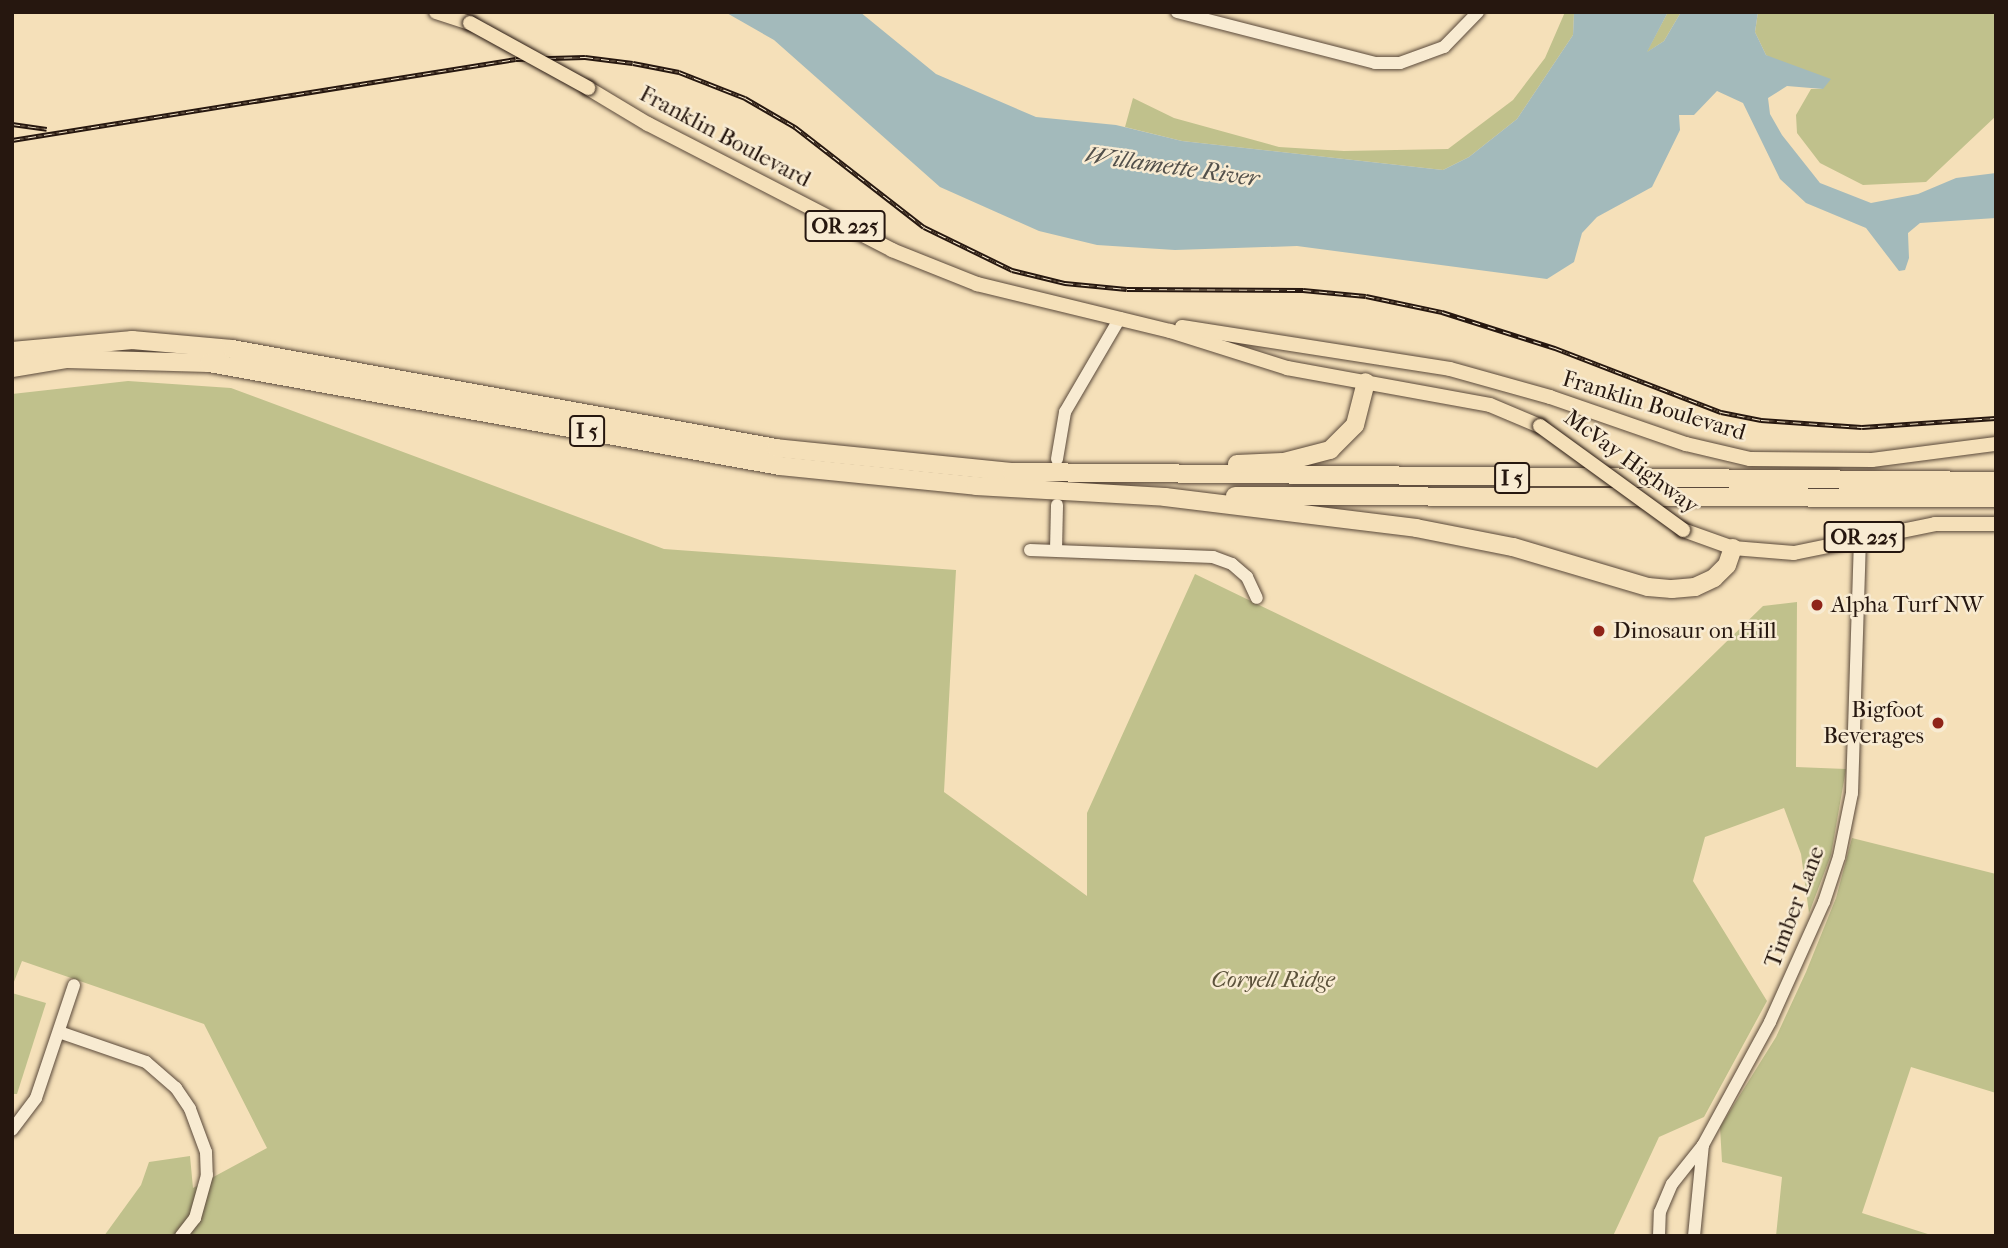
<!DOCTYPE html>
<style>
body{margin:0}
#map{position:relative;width:2008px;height:1248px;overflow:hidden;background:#f5e0b9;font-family:"IM FELL French Canon",serif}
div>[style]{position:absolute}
.green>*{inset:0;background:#c0c18c}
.water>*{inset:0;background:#a3babb}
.roads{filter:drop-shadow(0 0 2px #5a493a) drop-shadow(0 0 2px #5a493a)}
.minor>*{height:12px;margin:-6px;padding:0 6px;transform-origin:6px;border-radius:6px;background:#f8ebd2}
.major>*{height:14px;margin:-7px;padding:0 7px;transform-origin:7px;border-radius:7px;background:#f5e0b9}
.highway>*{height:18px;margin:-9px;padding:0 9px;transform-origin:9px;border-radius:9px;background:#f5e0b9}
.rail>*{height:5px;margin-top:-2.5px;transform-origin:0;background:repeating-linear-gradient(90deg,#f8ebd2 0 8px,#26170f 0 16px);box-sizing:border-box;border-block:2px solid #26170f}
.bridges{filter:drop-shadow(0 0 2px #26170f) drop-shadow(0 0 2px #26170f)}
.major-bridge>*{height:14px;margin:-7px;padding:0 7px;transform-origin:7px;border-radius:7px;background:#f5e0b9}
.dots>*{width:19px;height:19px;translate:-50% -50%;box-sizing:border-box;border:4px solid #f8ebd2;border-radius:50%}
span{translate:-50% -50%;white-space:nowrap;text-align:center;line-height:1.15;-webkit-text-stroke:5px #f8ebd2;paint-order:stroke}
.shield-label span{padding:2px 5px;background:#f8ebd2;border:2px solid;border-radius:5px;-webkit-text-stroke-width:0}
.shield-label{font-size:21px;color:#26170f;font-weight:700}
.street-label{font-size:23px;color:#26170f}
.poi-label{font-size:23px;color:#26170f}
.left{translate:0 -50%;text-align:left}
.right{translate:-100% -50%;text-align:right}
.park-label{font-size:23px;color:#5c523b;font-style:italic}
.water-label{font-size:24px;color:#52504b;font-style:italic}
.frame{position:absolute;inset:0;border:14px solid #26170f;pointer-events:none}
</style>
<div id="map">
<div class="green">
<div style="clip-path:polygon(1565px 12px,1574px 12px,1573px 35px,1517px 119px,1469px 157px,1443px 170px,1182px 141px,1125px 127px,1133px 98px,1174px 118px,1279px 147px,1344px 151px,1448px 149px,1513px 100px,1545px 58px)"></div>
<div style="clip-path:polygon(1668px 12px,1681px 12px,1664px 41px,1646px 53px)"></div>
<div style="clip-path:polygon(1758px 12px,1996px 12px,1996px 116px,1926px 182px,1863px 185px,1820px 163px,1797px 133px,1796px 115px,1811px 89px,1823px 89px,1766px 55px,1755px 32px)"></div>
<div style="clip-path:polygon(128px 381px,231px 388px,664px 549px,956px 570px,944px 792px,1087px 896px,1087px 813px,1195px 574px,1597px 768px,1763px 606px,1797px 602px,1796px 767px,1846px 769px,1831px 855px,1809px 913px,1801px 854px,1784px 808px,1705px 837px,1693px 881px,1767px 1001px,1704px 1117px,1659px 1137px,1613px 1236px,104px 1236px,141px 1185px,149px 1162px,190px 1156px,193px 1188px,267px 1148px,204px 1024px,22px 961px,12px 987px,12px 394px)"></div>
<div style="clip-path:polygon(1852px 838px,1996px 874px,1996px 1093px,1911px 1067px,1862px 1213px,1934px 1236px,1776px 1236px,1782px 1177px,1722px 1162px,1720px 1127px,1776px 1037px,1806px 972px,1836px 898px)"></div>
<div style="clip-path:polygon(12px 993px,46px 1003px,17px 1094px,12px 1094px)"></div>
</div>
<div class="water">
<div style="clip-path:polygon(725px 12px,860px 12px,936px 74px,1036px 117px,1116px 125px,1182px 141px,1443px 170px,1469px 157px,1517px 119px,1573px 35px,1574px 12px,1668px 12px,1647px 52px,1664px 41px,1681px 12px,1758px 12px,1755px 32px,1766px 55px,1831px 79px,1823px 89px,1787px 86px,1768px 98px,1770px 114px,1782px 135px,1820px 183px,1871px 203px,1918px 194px,1956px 178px,1996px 173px,1996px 218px,1920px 223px,1908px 233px,1909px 258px,1905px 270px,1899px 271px,1866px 228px,1806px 203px,1780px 179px,1743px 103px,1717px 91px,1694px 115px,1679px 115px,1680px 130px,1652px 187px,1597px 217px,1582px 233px,1574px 262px,1547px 279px,1297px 246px,1175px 250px,1097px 245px,1039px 231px,940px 187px,774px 40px)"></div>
</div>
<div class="roads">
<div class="minor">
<div style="left:1177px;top:12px;width:204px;rotate:14.4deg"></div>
<div style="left:1375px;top:63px;width:25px"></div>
<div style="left:1400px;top:63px;width:47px;rotate:-20deg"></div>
<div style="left:1444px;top:47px;width:49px;rotate:-45.8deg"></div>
<div style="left:1057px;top:459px;width:48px;rotate:-80.3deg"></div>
<div style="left:1065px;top:412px;width:109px;rotate:-59.7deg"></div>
<div style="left:1030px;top:550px;width:183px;rotate:2.2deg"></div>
<div style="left:1213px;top:557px;width:20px;rotate:20deg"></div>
<div style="left:1232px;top:564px;width:20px;rotate:41deg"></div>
<div style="left:1247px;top:577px;width:23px;rotate:65deg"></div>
<div style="left:1056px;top:550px;width:45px;rotate:-88.7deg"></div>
<div style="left:59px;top:1032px;width:92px;rotate:19deg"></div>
<div style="left:146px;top:1062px;width:40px;rotate:41deg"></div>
<div style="left:176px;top:1088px;width:25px;rotate:56deg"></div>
<div style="left:190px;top:1109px;width:46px;rotate:69.6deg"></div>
<div style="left:206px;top:1152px;width:23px;rotate:88deg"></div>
<div style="left:207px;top:1175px;width:45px;rotate:105.6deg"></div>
<div style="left:195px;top:1218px;width:23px;rotate:128deg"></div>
<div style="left:12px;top:1130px;width:40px;rotate:-53deg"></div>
<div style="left:36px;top:1098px;width:119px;rotate:-71.4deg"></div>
<div style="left:1659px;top:1236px;width:24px;rotate:-88deg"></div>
<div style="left:1660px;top:1212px;width:30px;rotate:-67deg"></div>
<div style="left:1672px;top:1184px;width:50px;rotate:-51.5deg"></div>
<div style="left:1703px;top:1145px;width:140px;rotate:-61.4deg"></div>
<div style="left:1770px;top:1022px;width:132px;rotate:-65.8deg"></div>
<div style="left:1824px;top:902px;width:47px;rotate:-71.6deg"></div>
<div style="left:1839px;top:857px;width:65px;rotate:-78.5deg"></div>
<div style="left:1852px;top:793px;width:255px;rotate:-88.2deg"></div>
<div style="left:1694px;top:1236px;width:91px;rotate:-84.4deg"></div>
</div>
<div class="major">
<div style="left:436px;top:12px;width:36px;rotate:18deg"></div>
<div style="left:588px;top:88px;width:70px;rotate:31deg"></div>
<div style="left:648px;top:124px;width:275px;rotate:27.3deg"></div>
<div style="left:892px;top:250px;width:92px;rotate:21.8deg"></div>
<div style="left:977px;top:284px;width:199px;rotate:13.7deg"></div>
<div style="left:1170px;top:331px;width:123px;rotate:17.5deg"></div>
<div style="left:1287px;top:368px;width:206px;rotate:10.3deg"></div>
<div style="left:1490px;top:405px;width:54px;rotate:22.8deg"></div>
<div style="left:1182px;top:327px;width:271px;rotate:8.9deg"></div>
<div style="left:1450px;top:369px;width:104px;rotate:15.6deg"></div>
<div style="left:1550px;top:397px;width:144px;rotate:19.1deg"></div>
<div style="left:1686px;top:444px;width:66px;rotate:13.2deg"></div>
<div style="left:1750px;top:459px;width:122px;rotate:0.5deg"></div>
<div style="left:1872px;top:460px;width:125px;rotate:-7.4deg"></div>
<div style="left:1683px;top:530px;width:53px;rotate:19.8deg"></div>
<div style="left:1733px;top:548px;width:61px;rotate:4.7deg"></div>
<div style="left:1794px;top:553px;width:144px;rotate:-11.6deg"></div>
<div style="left:1935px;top:524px;width:61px"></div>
</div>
<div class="highway">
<div style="left:12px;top:351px;width:121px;rotate:-5.2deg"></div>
<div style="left:132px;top:340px;width:100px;rotate:5.1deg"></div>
<div style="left:232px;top:349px;width:553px;rotate:10.31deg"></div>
<div style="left:776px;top:448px;width:237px;rotate:5.8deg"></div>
<div style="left:1012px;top:472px;width:984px;rotate:0.52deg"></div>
<div style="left:12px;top:368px;width:56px;rotate:-9.3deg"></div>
<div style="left:67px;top:359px;width:142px;rotate:1.6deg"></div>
<div style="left:209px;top:363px;width:580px;rotate:10.23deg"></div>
<div style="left:780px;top:466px;width:197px;rotate:5.8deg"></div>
<div style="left:976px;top:486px;width:189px;rotate:3.3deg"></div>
<div style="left:1165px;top:497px;width:253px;rotate:7deg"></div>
<div style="left:1416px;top:528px;width:99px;rotate:11.1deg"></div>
<div style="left:1513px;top:547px;width:141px;rotate:16.5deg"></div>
<div style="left:1648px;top:587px;width:24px;rotate:5deg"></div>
<div style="left:1672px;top:589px;width:23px;rotate:-5deg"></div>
<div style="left:1695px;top:587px;width:21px;rotate:-25deg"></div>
<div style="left:1714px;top:578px;width:18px;rotate:-45deg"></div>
<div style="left:1727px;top:565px;width:18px;rotate:-71deg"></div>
<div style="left:1237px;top:464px;width:47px;rotate:-2.4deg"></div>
<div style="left:1284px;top:462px;width:48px;rotate:-14.6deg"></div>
<div style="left:1330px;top:450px;width:35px;rotate:-45deg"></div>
<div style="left:1355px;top:425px;width:44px;rotate:-75.7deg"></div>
<div style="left:1235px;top:496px;width:761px;rotate:0.15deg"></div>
</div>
</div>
<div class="rail">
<div style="left:12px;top:124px;width:35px;rotate:8deg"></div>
<div style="left:12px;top:140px;width:510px;rotate:-9.13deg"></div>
<div style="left:516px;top:59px;width:69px;rotate:-1.7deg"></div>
<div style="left:585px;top:57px;width:48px;rotate:7.1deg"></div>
<div style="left:633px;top:63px;width:47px;rotate:11.1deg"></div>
<div style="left:679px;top:72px;width:71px;rotate:21.5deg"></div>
<div style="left:745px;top:98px;width:58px;rotate:30.1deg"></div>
<div style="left:795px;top:127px;width:163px;rotate:37.8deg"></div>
<div style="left:924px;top:227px;width:98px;rotate:26deg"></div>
<div style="left:1012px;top:270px;width:55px;rotate:13.8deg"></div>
<div style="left:1065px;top:283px;width:62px;rotate:5.5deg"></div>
<div style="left:1127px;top:289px;width:176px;rotate:0.3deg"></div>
<div style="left:1303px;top:290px;width:63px;rotate:5.4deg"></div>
<div style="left:1366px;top:296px;width:78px;rotate:11.9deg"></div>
<div style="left:1442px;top:312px;width:119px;rotate:17.7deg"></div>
<div style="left:1555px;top:348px;width:178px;rotate:21.1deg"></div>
<div style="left:1721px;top:412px;width:41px;rotate:11.3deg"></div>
<div style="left:1761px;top:420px;width:101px;rotate:4deg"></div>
<div style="left:1862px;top:427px;width:134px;rotate:-3.8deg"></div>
</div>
<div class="bridges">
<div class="major-bridge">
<div style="left:470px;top:23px;width:135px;rotate:28.8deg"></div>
<div style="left:1540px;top:426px;width:177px;rotate:36deg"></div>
</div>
</div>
<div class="dots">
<div style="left:1817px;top:605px;background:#8f2418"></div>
<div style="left:1599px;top:631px;background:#8f2418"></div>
<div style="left:1938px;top:723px;background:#8f2418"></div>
</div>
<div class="shield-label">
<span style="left:845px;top:226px">OR 225</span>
<span style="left:587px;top:431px">I 5</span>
<span style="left:1512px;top:478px">I 5</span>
<span style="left:1864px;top:537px">OR 225</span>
</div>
<div class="street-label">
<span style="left:725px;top:137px;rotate:28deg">Franklin Boulevard</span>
<span style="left:1654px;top:406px;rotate:17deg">Franklin Boulevard</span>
<span style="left:1631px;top:462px;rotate:36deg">McVay Highway</span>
<span style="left:1795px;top:907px;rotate:-69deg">Timber Lane</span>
</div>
<div class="poi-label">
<span class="left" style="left:1831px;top:605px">Alpha Turf NW</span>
<span class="left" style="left:1613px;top:631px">Dinosaur on Hill</span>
<span class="right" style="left:1924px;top:723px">Bigfoot<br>Beverages</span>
</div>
<div class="park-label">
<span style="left:1273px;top:980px">Coryell Ridge</span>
</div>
<div class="water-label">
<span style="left:1172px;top:167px;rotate:8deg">Willamette River</span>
</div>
<div class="frame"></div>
</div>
